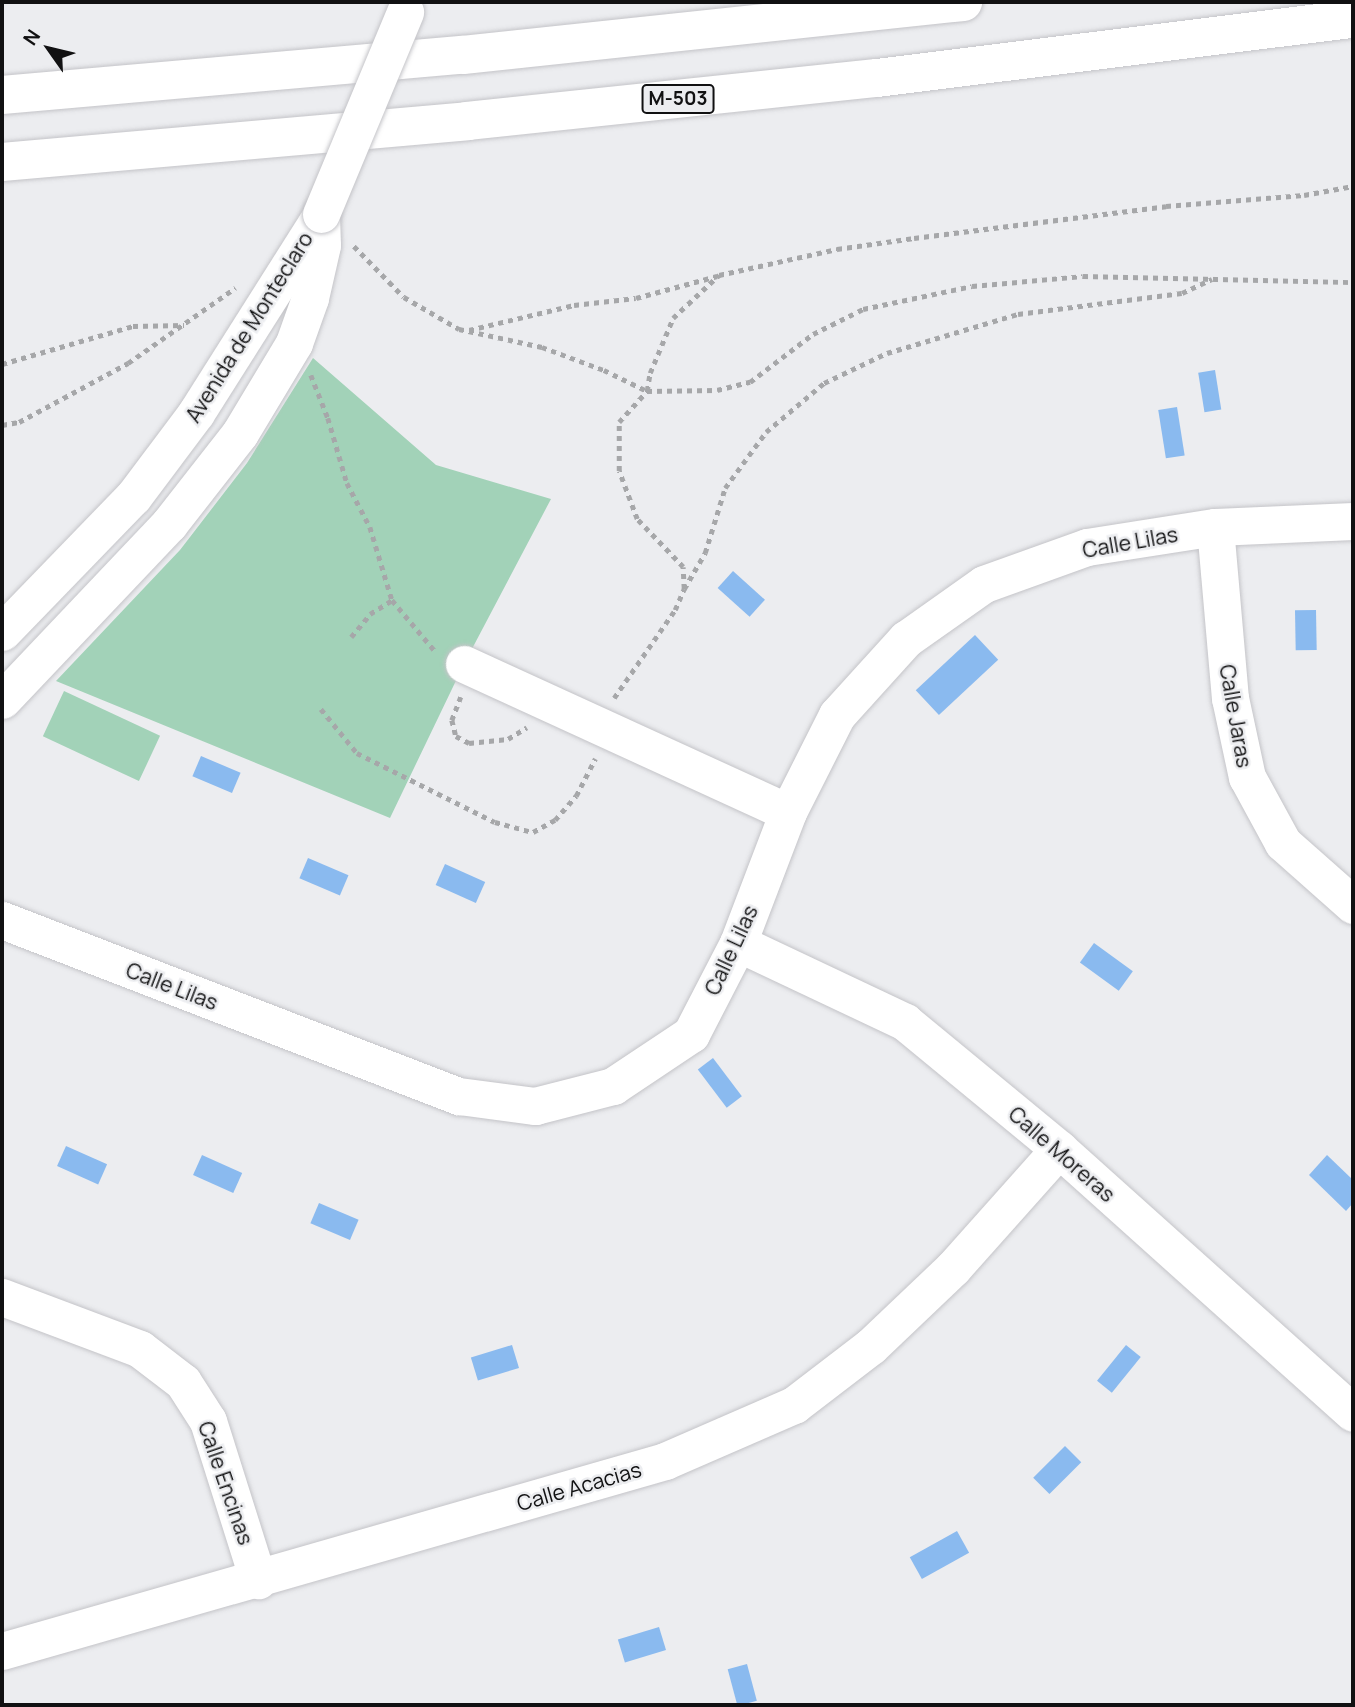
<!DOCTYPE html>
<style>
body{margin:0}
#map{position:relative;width:1355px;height:1707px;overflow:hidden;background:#ecedf0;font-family:Manrope,sans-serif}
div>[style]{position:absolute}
.green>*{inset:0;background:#a2d2b8;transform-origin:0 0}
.water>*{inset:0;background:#8abaef;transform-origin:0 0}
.path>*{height:4.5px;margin-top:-2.25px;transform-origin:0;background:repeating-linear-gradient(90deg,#a6a7a9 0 5px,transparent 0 10px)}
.roads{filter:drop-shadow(0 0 2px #c4c4c8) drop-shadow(0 0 2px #c4c4c8)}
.minor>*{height:37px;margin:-18.5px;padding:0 18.5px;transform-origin:18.5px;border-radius:18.5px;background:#fff}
.highway>*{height:38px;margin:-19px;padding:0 19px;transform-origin:19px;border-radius:19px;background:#fff}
.bridges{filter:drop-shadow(0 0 2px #c4c4c8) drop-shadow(0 0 2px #c4c4c8)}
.minor-bridge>*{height:37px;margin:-18.5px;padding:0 18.5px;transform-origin:18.5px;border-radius:18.5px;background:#fff}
span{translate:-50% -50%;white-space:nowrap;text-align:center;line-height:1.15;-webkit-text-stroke:5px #ecedf0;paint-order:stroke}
.shield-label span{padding:2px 5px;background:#ecedf0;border:2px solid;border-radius:5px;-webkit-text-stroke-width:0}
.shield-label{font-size:19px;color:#111112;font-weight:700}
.street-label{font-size:21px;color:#111112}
.frame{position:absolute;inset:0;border:4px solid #111112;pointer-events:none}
.north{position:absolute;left:14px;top:14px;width:70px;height:70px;-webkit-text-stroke:5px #ecedf0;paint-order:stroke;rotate:304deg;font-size:19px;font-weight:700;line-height:28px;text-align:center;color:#111112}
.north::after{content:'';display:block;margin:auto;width:24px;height:32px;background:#111112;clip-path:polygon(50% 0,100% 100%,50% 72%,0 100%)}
</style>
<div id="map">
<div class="green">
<div style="clip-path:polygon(313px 358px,436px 465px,551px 499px,464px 664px,390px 818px,56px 681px,180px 550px,247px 463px)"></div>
<div style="left:64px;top:691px;width:106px;height:50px;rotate:25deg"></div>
</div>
<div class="water">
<div style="left:1215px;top:370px;width:40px;height:17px;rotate:81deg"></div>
<div style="left:1177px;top:407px;width:49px;height:19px;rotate:81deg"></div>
<div style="left:733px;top:571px;width:43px;height:23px;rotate:42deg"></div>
<div style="left:1316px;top:610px;width:40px;height:21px;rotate:89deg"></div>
<div style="left:975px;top:635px;width:34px;height:81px;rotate:47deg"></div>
<div style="left:201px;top:756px;width:43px;height:22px;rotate:23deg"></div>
<div style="left:308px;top:858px;width:44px;height:22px;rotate:23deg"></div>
<div style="left:445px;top:864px;width:44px;height:23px;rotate:24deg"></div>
<div style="left:1094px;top:943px;width:48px;height:24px;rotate:36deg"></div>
<div style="left:713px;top:1058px;width:48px;height:19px;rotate:53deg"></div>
<div style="left:66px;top:1146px;width:45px;height:22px;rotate:24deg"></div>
<div style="left:202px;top:1155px;width:44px;height:22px;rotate:24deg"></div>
<div style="clip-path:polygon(1327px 1155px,1353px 1180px,1353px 1203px,1346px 1211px,1309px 1175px)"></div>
<div style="left:319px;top:1203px;width:43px;height:22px;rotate:23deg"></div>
<div style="left:512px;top:1345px;width:24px;height:43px;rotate:73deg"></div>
<div style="left:1126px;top:1345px;width:19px;height:46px;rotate:39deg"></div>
<div style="left:1065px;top:1446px;width:23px;height:45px;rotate:45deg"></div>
<div style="left:957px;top:1531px;width:25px;height:54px;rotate:61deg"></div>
<div style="left:659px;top:1627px;width:24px;height:43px;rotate:73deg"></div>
<div style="left:747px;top:1664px;width:38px;height:20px;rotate:75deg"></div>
</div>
<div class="path">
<div style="left:354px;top:246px;width:71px;rotate:45.6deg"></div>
<div style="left:404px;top:297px;width:64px;rotate:30.2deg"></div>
<div style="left:459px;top:329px;width:85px;rotate:12.2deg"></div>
<div style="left:542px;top:347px;width:66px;rotate:20.4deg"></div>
<div style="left:604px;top:370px;width:48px;rotate:26deg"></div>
<div style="left:647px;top:391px;width:70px;rotate:-0.8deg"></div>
<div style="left:717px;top:390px;width:34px;rotate:-14deg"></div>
<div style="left:750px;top:382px;width:79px;rotate:-37.3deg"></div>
<div style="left:813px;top:334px;width:56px;rotate:-26.6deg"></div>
<div style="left:863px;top:309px;width:111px;rotate:-11.9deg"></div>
<div style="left:972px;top:286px;width:111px;rotate:-5.1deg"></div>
<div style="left:1083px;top:276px;width:270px;rotate:1.3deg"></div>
<div style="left:469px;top:330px;width:108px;rotate:-13.4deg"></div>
<div style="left:574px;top:305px;width:62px;rotate:-6.4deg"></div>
<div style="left:636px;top:298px;width:84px;rotate:-15.2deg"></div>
<div style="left:2px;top:364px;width:136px;rotate:-16.2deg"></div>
<div style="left:133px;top:326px;width:51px;rotate:-1.1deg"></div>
<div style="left:311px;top:375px;width:46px;rotate:68.4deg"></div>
<div style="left:328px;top:418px;width:68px;rotate:73.7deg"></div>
<div style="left:347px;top:483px;width:50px;rotate:62.4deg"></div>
<div style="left:370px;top:527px;width:76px;rotate:73.2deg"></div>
<div style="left:392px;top:600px;width:67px;rotate:49.9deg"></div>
<div style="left:2px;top:425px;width:17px;rotate:-10deg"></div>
<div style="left:19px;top:422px;width:124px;rotate:-28.4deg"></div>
<div style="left:128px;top:363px;width:131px;rotate:-35deg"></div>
<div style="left:684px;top:589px;width:42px;rotate:-59.7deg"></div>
<div style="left:705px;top:553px;width:68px;rotate:-72.9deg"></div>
<div style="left:725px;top:488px;width:69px;rotate:-53.8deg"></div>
<div style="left:766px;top:432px;width:76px;rotate:-40.2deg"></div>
<div style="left:824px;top:383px;width:70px;rotate:-25.5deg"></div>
<div style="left:887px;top:353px;width:137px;rotate:-16.6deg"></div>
<div style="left:1018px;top:314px;width:165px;rotate:-7.3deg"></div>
<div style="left:1182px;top:293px;width:33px;rotate:-25deg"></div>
<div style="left:351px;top:637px;width:30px;rotate:-50deg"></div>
<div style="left:370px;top:614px;width:26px;rotate:-32deg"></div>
<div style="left:461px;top:697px;width:25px;rotate:111deg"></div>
<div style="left:452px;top:720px;width:16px;rotate:76deg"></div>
<div style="left:456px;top:736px;width:15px;rotate:28deg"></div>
<div style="left:469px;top:743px;width:39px;rotate:-6deg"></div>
<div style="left:508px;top:739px;width:22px;rotate:-32deg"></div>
<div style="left:614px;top:698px;width:107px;rotate:-55.3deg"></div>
<div style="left:675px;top:610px;width:23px;rotate:-67deg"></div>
<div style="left:684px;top:589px;width:22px;rotate:-93deg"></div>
<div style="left:683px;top:567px;width:66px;rotate:-133.8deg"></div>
<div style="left:637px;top:519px;width:51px;rotate:-110.6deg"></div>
<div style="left:619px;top:471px;width:49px;rotate:-90deg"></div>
<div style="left:619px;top:422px;width:42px;rotate:-47.9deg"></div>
<div style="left:647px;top:391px;width:18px;rotate:-81deg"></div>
<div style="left:650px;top:373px;width:60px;rotate:-67.3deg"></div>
<div style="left:673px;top:318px;width:63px;rotate:-43.1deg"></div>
<div style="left:719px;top:275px;width:121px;rotate:-12.4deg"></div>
<div style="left:837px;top:249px;width:78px;rotate:-8.1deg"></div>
<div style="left:914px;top:238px;width:254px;rotate:-7.2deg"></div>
<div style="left:1166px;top:206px;width:138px;rotate:-4.6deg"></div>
<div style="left:1304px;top:195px;width:50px;rotate:-10.4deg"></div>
<div style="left:321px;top:709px;width:57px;rotate:50.7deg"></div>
<div style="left:357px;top:753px;width:154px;rotate:26.6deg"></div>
<div style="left:495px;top:822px;width:39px;rotate:15deg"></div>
<div style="left:533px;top:832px;width:25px;rotate:-29deg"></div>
<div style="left:555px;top:820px;width:32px;rotate:-49deg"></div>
<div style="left:576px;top:796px;width:42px;rotate:-62.8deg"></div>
</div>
<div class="roads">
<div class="minor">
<div style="left:1215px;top:527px;width:172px;rotate:85deg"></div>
<div style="left:1230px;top:698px;width:81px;rotate:77.9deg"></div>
<div style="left:1247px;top:777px;width:75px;rotate:61.4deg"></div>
<div style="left:1283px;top:843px;width:94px;rotate:41.5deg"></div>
<div style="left:2px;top:632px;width:188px;rotate:-45.9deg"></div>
<div style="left:133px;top:497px;width:105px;rotate:-53.1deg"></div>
<div style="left:196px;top:413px;width:234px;rotate:-57.7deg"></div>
<div style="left:464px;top:664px;width:356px;rotate:24.6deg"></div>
<div style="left:2px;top:700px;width:243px;rotate:-46.5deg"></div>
<div style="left:169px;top:524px;width:115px;rotate:-52deg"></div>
<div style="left:240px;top:433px;width:105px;rotate:-59deg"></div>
<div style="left:294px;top:343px;width:48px;rotate:-70.4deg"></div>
<div style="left:310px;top:298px;width:54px;rotate:-77.2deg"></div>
<div style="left:322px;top:245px;width:31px;rotate:-92deg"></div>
<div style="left:2px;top:920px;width:490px;rotate:21.1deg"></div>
<div style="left:459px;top:1096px;width:77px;rotate:7.5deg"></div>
<div style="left:535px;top:1106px;width:81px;rotate:-14.4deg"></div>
<div style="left:613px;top:1086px;width:94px;rotate:-33.7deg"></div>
<div style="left:691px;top:1034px;width:102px;rotate:-62.7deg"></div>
<div style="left:738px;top:943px;width:140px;rotate:-69.1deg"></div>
<div style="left:788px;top:812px;width:109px;rotate:-63.2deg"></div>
<div style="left:837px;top:715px;width:103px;rotate:-47.8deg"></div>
<div style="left:906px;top:639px;width:95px;rotate:-35.2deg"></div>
<div style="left:984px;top:584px;width:109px;rotate:-19.8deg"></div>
<div style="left:1087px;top:547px;width:130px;rotate:-8.9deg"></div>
<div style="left:1215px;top:527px;width:138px;rotate:-2.5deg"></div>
<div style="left:738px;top:943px;width:185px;rotate:25.3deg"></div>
<div style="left:905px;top:1022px;width:200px;rotate:39.5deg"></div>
<div style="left:1059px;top:1149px;width:395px;rotate:41.9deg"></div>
<div style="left:2px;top:1297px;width:147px;rotate:20.6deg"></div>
<div style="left:140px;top:1349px;width:54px;rotate:37.5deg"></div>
<div style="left:183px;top:1382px;width:46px;rotate:57.3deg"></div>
<div style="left:208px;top:1421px;width:167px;rotate:72.5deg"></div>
<div style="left:2px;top:1651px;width:690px;rotate:-15.99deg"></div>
<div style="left:665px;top:1461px;width:141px;rotate:-23.5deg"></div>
<div style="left:794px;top:1405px;width:97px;rotate:-37.5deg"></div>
<div style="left:871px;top:1346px;width:113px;rotate:-43.6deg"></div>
<div style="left:953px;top:1268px;width:159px;rotate:-48.3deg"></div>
</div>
<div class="highway">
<div style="left:2px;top:95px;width:463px;rotate:-5deg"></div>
<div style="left:463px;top:55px;width:503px;rotate:-6.05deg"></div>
<div style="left:2px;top:162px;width:467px;rotate:-5deg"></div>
<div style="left:467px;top:121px;width:412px;rotate:-6deg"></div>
<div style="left:877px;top:78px;width:480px;rotate:-7.1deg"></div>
</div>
</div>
<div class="bridges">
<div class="minor-bridge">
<div style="left:321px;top:214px;width:219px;rotate:-67.4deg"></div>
</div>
</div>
<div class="shield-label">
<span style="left:678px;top:99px">M-503</span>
</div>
<div class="street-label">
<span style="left:249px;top:327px;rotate:-58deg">Avenida de Monteclaro</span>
<span style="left:1130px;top:542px;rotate:-10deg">Calle Lilas</span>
<span style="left:1236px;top:716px;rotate:80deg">Calle Jaras</span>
<span style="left:731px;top:950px;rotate:-65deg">Calle Lilas</span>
<span style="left:172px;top:986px;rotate:21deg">Calle Lilas</span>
<span style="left:1062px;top:1154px;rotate:41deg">Calle Moreras</span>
<span style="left:226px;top:1483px;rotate:71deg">Calle Encinas</span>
<span style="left:579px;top:1486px;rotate:-16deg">Calle Acacias</span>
</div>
<div class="frame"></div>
<div class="north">N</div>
</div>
